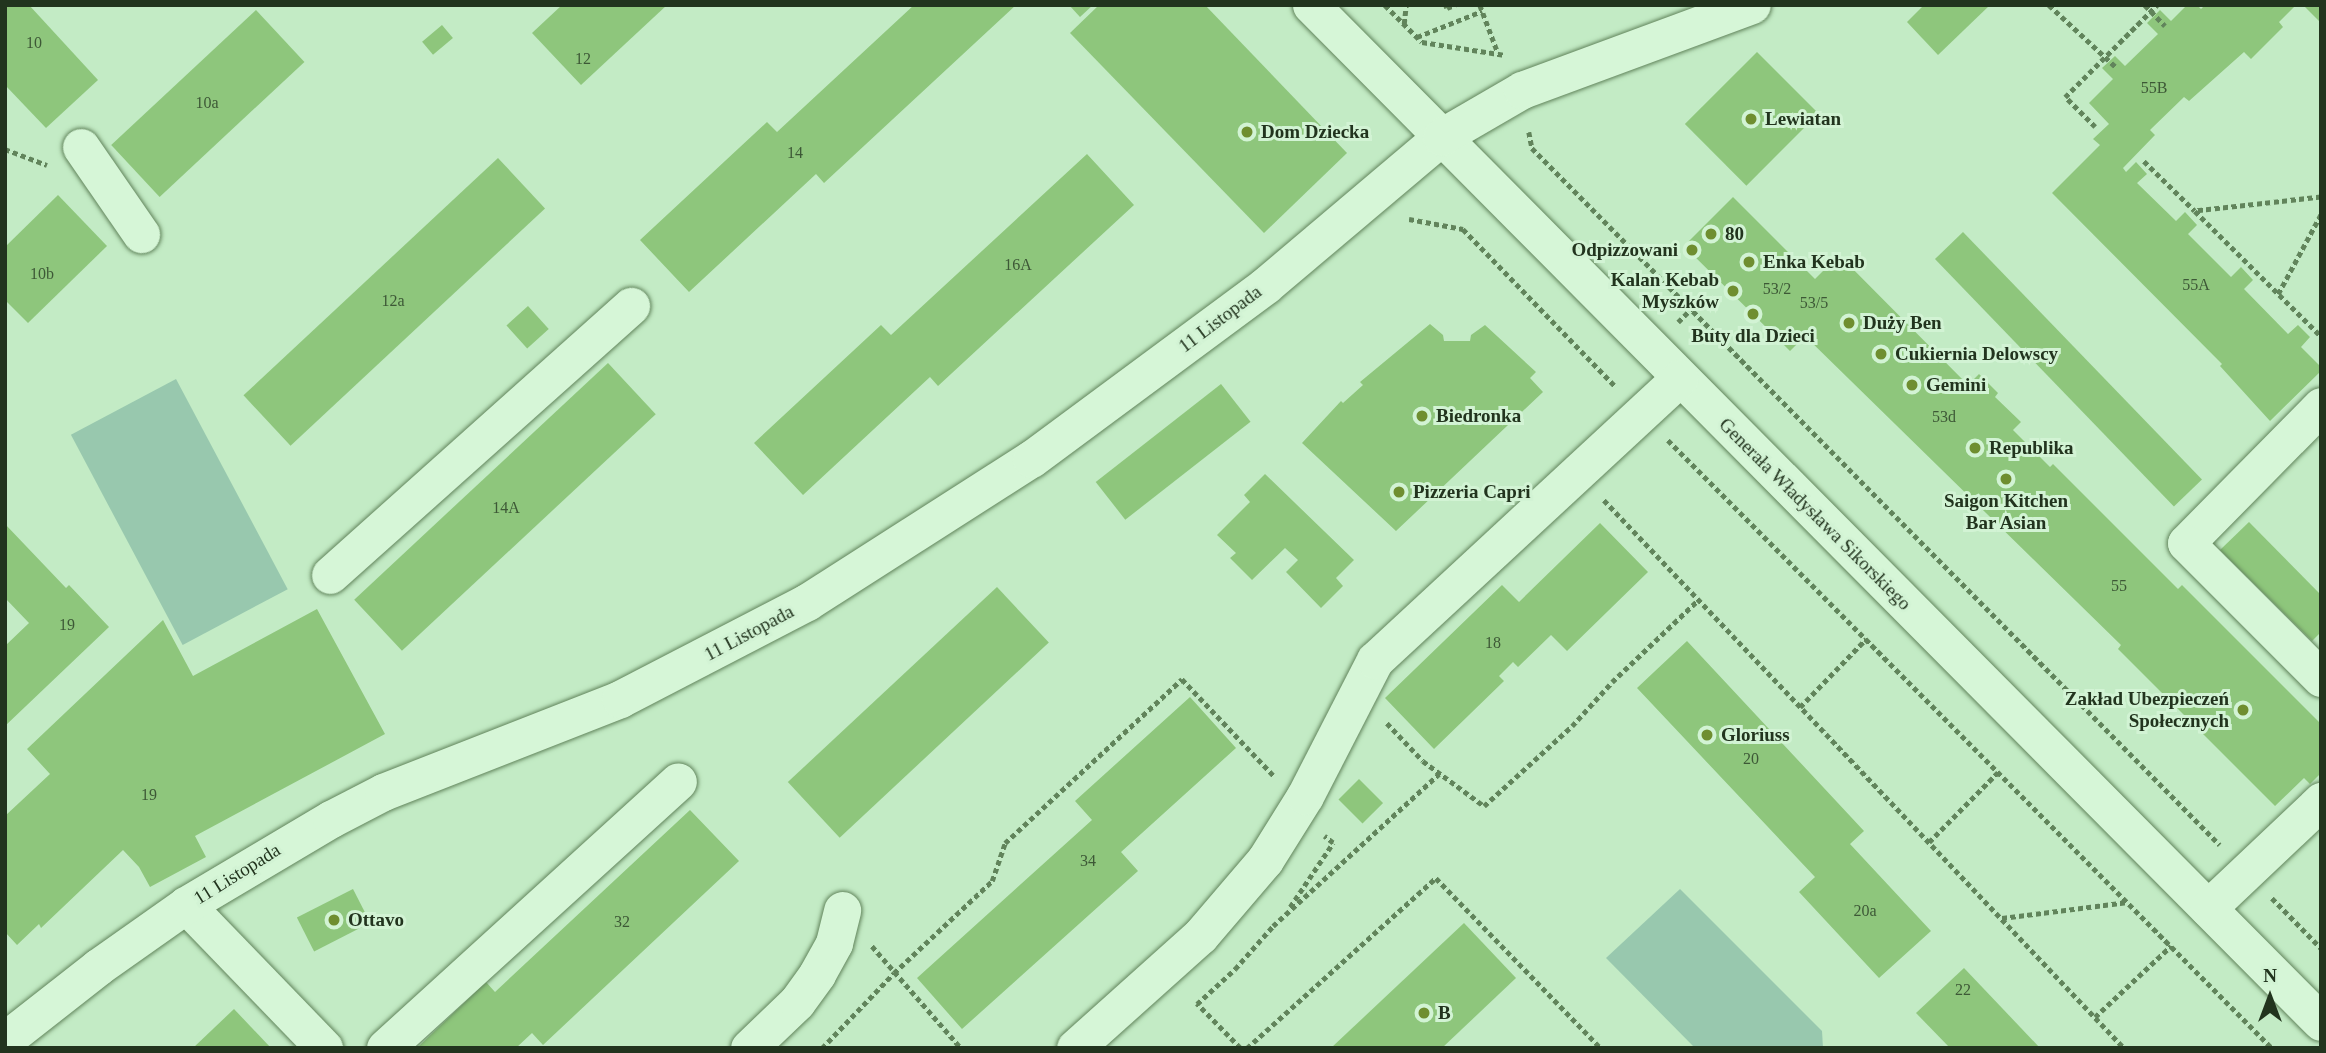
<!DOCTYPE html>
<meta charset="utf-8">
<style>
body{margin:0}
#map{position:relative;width:2326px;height:1053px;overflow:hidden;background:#c3ebc5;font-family:Georgia,serif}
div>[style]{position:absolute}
.green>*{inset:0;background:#98c8ae;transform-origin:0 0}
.building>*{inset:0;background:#8ec67c;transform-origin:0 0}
.path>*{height:4.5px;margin-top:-2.25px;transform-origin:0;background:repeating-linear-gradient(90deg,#61845b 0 5px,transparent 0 8.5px)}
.roads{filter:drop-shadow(0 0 2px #61845b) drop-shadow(0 0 2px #61845b)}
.street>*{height:37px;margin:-18.5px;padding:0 18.5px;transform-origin:18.5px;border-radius:18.5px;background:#d6f6d7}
.dots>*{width:19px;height:19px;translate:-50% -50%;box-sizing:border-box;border:4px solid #d2f3d4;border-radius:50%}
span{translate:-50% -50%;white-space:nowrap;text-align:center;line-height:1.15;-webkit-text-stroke:6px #d2f3d4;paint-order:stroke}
.number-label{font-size:16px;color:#3d5836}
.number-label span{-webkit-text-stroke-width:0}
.poi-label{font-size:19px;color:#22341e;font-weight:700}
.left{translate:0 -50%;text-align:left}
.right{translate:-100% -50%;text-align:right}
.street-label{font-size:19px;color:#22341e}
.frame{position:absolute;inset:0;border:7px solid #22341e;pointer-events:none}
.north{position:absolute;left:2235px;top:962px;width:70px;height:70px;-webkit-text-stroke:5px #d2f3d4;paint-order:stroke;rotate:0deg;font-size:19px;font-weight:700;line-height:28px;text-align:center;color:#22341e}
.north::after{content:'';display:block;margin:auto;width:24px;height:32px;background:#22341e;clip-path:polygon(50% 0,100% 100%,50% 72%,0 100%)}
</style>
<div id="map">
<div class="green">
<div style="left:176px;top:379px;width:238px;height:119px;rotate:62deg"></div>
<div style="clip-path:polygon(1680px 889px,1822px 1031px,1823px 1048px,1695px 1048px,1606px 958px)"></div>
</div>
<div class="building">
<div style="clip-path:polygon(5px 5px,29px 5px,98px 80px,46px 128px,5px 85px)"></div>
<div style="clip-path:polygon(562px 5px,667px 5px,581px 85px,532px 33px)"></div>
<div style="clip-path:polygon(914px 5px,1016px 5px,824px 183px,816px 174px,689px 292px,640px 240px,767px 122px,777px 132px)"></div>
<div style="clip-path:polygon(1069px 5px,1093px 5px,1080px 17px)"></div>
<div style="clip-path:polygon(1099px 5px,1205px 5px,1347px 153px,1264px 233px,1070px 33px)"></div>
<div style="clip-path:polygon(1924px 5px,1990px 5px,1938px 55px,1907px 22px)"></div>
<div style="clip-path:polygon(2187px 5px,2197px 5px,2201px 9px,2205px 5px,2296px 5px,2279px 22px,2283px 27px,2251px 59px,2244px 52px,2189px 101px,2184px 97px,2150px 130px,2155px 135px,2123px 168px,2126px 172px,2136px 162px,2147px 174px,2137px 183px,2176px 221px,2185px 212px,2197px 225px,2188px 234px,2231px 277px,2241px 267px,2253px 280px,2244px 289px,2288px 334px,2298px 325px,2310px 337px,2301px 347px,2321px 367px,2321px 371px,2270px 421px,2220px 366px,2222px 364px,2052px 193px,2100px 145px,2093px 139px,2109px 124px,2089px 103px,2113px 79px,2102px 68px,2115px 56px,2125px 66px,2158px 34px,2147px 23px,2160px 10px,2171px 21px)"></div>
<div style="clip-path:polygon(2303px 5px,2321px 5px,2321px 23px)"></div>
<div style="left:256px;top:10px;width:71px;height:198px;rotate:47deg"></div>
<div style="left:442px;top:25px;width:17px;height:26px;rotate:50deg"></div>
<div style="left:1757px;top:52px;width:87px;height:102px;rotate:45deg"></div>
<div style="clip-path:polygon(1087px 154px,1134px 205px,938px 386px,930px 377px,803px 495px,754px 443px,881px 325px,891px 335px)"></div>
<div style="left:498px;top:158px;width:69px;height:348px;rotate:47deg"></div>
<div style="clip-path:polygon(58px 195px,107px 246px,28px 323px,5px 300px,5px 247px)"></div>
<div style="clip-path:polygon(1733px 197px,1815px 279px,1839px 255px,1968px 385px,1979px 374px,1998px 393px,1995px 397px,2021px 422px,2013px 430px,2050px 467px,2053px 464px,2178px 589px,2182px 585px,2321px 724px,2321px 773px,2310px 784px,2304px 778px,2275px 806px,2118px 649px,2121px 645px,1805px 336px,1790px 351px,1684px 246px)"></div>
<div style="left:1963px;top:232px;width:344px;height:39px;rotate:46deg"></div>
<div style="left:528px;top:306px;width:31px;height:29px;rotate:48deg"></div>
<div style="clip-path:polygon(1430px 324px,1443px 335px,1444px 341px,1470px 341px,1471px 335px,1485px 325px,1536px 372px,1530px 378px,1543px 392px,1396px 531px,1302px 443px,1341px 401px,1343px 403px,1363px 385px,1360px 382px)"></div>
<div style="left:608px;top:363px;width:70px;height:347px;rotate:47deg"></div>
<div style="left:1221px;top:384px;width:48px;height:159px;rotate:52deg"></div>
<div style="clip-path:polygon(1265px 474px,1354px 560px,1336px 578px,1343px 586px,1321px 608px,1286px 572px,1298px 560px,1285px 548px,1252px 580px,1230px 558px,1236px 553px,1217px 535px,1250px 502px,1244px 495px)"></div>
<div style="clip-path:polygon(2249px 522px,2321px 595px,2321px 632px,2312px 641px,2220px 550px)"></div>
<div style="clip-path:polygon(1600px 523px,1648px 572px,1567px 651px,1551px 635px,1518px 667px,1513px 662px,1499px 676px,1504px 681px,1434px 749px,1385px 698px,1502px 585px,1519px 602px)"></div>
<div style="clip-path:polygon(5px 524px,66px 588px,69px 585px,109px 627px,5px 726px,5px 646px,29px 623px,5px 598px)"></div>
<div style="left:997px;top:587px;width:76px;height:286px;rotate:47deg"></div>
<div style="clip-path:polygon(317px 609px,385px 734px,195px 836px,206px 857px,150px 887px,139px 867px,123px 850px,41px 928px,39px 924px,17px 945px,5px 932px,5px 816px,50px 774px,27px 749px,163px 620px,193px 676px)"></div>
<div style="clip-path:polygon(1687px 641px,1864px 831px,1850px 844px,1931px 931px,1879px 978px,1799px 892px,1815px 877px,1637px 688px)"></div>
<div style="clip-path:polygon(1190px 697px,1236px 748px,1121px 852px,1138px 871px,962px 1029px,917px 978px,1092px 820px,1075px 801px)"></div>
<div style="left:1359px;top:779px;width:34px;height:29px;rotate:45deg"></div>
<div style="clip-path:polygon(690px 810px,739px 861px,543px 1045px,532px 1033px,516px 1048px,417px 1048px,486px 982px,495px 992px)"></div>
<div style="left:353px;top:889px;width:38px;height:63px;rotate:63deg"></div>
<div style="clip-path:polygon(1464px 923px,1516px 978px,1442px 1048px,1331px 1048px)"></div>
<div style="clip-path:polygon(1964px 968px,2040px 1048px,1950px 1048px,1916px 1013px)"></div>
<div style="clip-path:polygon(234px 1009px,271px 1048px,193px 1048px)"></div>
</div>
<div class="path">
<div style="left:1385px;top:5px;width:52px;rotate:45deg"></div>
<div style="left:1422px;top:42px;width:84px;rotate:8.9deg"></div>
<div style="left:1446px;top:5px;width:3px;rotate:72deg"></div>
<div style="left:1447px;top:8px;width:9px;rotate:-21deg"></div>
<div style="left:1480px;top:5px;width:51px;rotate:69.4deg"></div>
<div style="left:2049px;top:5px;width:93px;rotate:42.8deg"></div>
<div style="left:2145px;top:5px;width:29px;rotate:46deg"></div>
<div style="left:1404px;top:24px;width:19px;rotate:-84deg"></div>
<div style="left:1417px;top:37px;width:70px;rotate:-21.8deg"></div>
<div style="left:2095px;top:127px;width:42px;rotate:-135deg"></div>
<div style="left:2065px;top:97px;width:130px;rotate:-45deg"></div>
<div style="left:1529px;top:132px;width:16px;rotate:79deg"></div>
<div style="left:1532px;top:148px;width:979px;rotate:45.37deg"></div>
<div style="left:5px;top:149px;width:45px;rotate:20.9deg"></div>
<div style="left:2144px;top:161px;width:71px;rotate:44.4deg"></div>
<div style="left:2321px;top:197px;width:127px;rotate:173.7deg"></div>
<div style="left:2195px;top:211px;width:177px;rotate:44.8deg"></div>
<div style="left:1409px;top:219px;width:55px;rotate:10.5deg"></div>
<div style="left:1463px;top:229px;width:219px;rotate:45.9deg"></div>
<div style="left:2278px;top:294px;width:91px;rotate:-61.7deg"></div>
<div style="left:1678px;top:322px;width:20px;rotate:-45deg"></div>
<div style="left:1668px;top:440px;width:857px;rotate:45.19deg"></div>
<div style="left:1604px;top:500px;width:755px;rotate:46.5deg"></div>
<div style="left:1800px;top:707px;width:95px;rotate:-45.9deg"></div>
<div style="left:1387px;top:723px;width:52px;rotate:46.5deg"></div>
<div style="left:1423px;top:761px;width:76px;rotate:36.4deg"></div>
<div style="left:1484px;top:806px;width:119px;rotate:-42.3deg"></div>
<div style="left:1572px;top:726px;width:59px;rotate:-47.7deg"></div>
<div style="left:1612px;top:682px;width:119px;rotate:-43.6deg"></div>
<div style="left:1929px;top:842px;width:98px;rotate:-45.4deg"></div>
<div style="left:2272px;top:898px;width:70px;rotate:45.6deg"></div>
<div style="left:1290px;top:907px;width:77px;rotate:-56.1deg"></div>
<div style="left:1333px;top:843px;width:11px;rotate:-142deg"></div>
<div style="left:2002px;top:918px;width:127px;rotate:-7.2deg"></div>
<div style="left:872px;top:946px;width:135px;rotate:48.9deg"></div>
<div style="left:2095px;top:1017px;width:104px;rotate:-43.1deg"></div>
<div style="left:822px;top:1048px;width:104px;rotate:-46.2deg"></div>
<div style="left:894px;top:973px;width:134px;rotate:-43.2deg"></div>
<div style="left:992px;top:881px;width:40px;rotate:-71.1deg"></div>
<div style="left:1005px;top:843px;width:241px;rotate:-42.8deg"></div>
<div style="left:1182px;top:679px;width:134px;rotate:46.5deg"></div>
<div style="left:1240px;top:1048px;width:62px;rotate:-134.3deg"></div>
<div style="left:1197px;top:1004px;width:52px;rotate:-42.6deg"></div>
<div style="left:1235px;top:969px;width:57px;rotate:-48.5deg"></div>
<div style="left:1273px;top:926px;width:225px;rotate:-42.5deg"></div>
<div style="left:1247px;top:1048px;width:254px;rotate:-42deg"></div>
<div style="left:1436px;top:878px;width:237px;rotate:45.9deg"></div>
</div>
<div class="roads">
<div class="street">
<div style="left:1311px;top:5px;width:1433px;rotate:45.2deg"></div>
<div style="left:81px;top:147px;width:106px;rotate:55.4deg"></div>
<div style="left:2321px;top:406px;width:192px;rotate:134.6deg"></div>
<div style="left:2186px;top:543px;width:191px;rotate:45deg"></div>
<div style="left:330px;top:575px;width:404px;rotate:-41.8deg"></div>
<div style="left:186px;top:905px;width:199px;rotate:46deg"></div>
<div style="left:2208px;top:908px;width:156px;rotate:-43.4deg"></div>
<div style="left:5px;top:1040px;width:118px;rotate:-38.1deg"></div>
<div style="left:98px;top:967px;width:108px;rotate:-35.2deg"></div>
<div style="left:186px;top:905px;width:169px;rotate:-30.7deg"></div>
<div style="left:331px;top:819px;width:59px;rotate:-27.4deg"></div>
<div style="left:383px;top:792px;width:255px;rotate:-21.4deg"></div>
<div style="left:620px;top:699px;width:211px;rotate:-27.4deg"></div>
<div style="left:807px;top:602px;width:266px;rotate:-32.6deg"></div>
<div style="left:1031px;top:459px;width:292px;rotate:-36.5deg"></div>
<div style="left:1266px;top:285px;width:229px;rotate:-40.2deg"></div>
<div style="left:1441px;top:137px;width:94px;rotate:-30.1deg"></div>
<div style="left:1522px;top:90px;width:245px;rotate:-20.3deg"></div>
<div style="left:385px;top:1048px;width:396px;rotate:-42.3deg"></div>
<div style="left:749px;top:1048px;width:66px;rotate:-43.8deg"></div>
<div style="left:797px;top:1002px;width:34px;rotate:-54deg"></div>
<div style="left:817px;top:974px;width:35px;rotate:-61deg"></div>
<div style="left:834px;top:943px;width:34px;rotate:-76deg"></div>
<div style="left:1075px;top:1048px;width:168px;rotate:-41.9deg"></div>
<div style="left:1200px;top:936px;width:100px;rotate:-49.5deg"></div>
<div style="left:1265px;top:860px;width:75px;rotate:-58deg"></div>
<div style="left:1305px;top:796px;width:153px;rotate:-62.8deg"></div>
<div style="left:1375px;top:660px;width:415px;rotate:-42.8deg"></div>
</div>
</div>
<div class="dots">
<div style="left:1751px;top:119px;background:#6f8e30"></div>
<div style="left:1247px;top:132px;background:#6f8e30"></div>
<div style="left:1711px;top:234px;background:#6f8e30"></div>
<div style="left:1692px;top:250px;background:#6f8e30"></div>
<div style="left:1749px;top:262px;background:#6f8e30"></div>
<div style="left:1733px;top:291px;background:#6f8e30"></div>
<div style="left:1753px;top:314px;background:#6f8e30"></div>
<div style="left:1849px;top:323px;background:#6f8e30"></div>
<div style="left:1881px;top:354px;background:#6f8e30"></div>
<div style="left:1912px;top:385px;background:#6f8e30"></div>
<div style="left:1422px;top:416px;background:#6f8e30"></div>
<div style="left:1975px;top:448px;background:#6f8e30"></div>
<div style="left:2006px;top:479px;background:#6f8e30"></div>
<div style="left:1399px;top:492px;background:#6f8e30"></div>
<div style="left:2243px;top:710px;background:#6f8e30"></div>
<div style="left:1707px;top:735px;background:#6f8e30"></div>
<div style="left:334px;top:920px;background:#6f8e30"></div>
<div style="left:1424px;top:1013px;background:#6f8e30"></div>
</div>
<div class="number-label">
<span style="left:34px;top:43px">10</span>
<span style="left:583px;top:59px">12</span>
<span style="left:2154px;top:88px">55B</span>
<span style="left:207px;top:103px">10a</span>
<span style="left:795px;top:153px">14</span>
<span style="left:1018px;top:265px">16A</span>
<span style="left:42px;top:274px">10b</span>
<span style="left:2196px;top:285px">55A</span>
<span style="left:1777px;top:289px">53/2</span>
<span style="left:393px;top:301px">12a</span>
<span style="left:1814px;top:303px">53/5</span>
<span style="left:1944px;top:417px">53d</span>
<span style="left:506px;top:508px">14A</span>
<span style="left:2119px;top:586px">55</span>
<span style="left:67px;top:625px">19</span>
<span style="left:1493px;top:643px">18</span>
<span style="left:1751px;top:759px">20</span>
<span style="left:149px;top:795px">19</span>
<span style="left:1088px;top:861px">34</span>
<span style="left:1865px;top:911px">20a</span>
<span style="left:622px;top:922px">32</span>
<span style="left:1963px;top:990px">22</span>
</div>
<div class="poi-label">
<span class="left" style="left:1765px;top:119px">Lewiatan</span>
<span class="left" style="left:1261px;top:132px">Dom Dziecka</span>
<span class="left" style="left:1725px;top:234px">80</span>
<span class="right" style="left:1678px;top:250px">Odpizzowani</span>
<span class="left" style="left:1763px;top:262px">Enka Kebab</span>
<span class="right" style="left:1719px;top:291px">Kalan Kebab<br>Myszków</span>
<span class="left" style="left:1863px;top:323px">Duży Ben</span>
<span style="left:1753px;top:336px">Buty dla Dzieci</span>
<span class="left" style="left:1895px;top:354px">Cukiernia Delowscy</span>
<span class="left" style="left:1926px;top:385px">Gemini</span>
<span class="left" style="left:1436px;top:416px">Biedronka</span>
<span class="left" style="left:1989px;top:448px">Republika</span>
<span class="left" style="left:1413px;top:492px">Pizzeria Capri</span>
<span style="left:2006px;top:512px">Saigon Kitchen<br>Bar Asian</span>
<span class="right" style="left:2229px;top:710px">Zakład Ubezpieczeń<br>Społecznych</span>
<span class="left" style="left:1721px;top:735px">Gloriuss</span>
<span class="left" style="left:348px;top:920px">Ottavo</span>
<span class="left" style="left:1438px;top:1013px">B</span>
</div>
<div class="street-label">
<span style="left:1220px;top:319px;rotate:-37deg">11 Listopada</span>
<span style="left:1815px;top:514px;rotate:45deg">Generała Władysława Sikorskiego</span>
<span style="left:749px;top:633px;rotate:-28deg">11 Listopada</span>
<span style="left:237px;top:874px;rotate:-32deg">11 Listopada</span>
</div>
<div class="frame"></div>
<div class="north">N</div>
</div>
